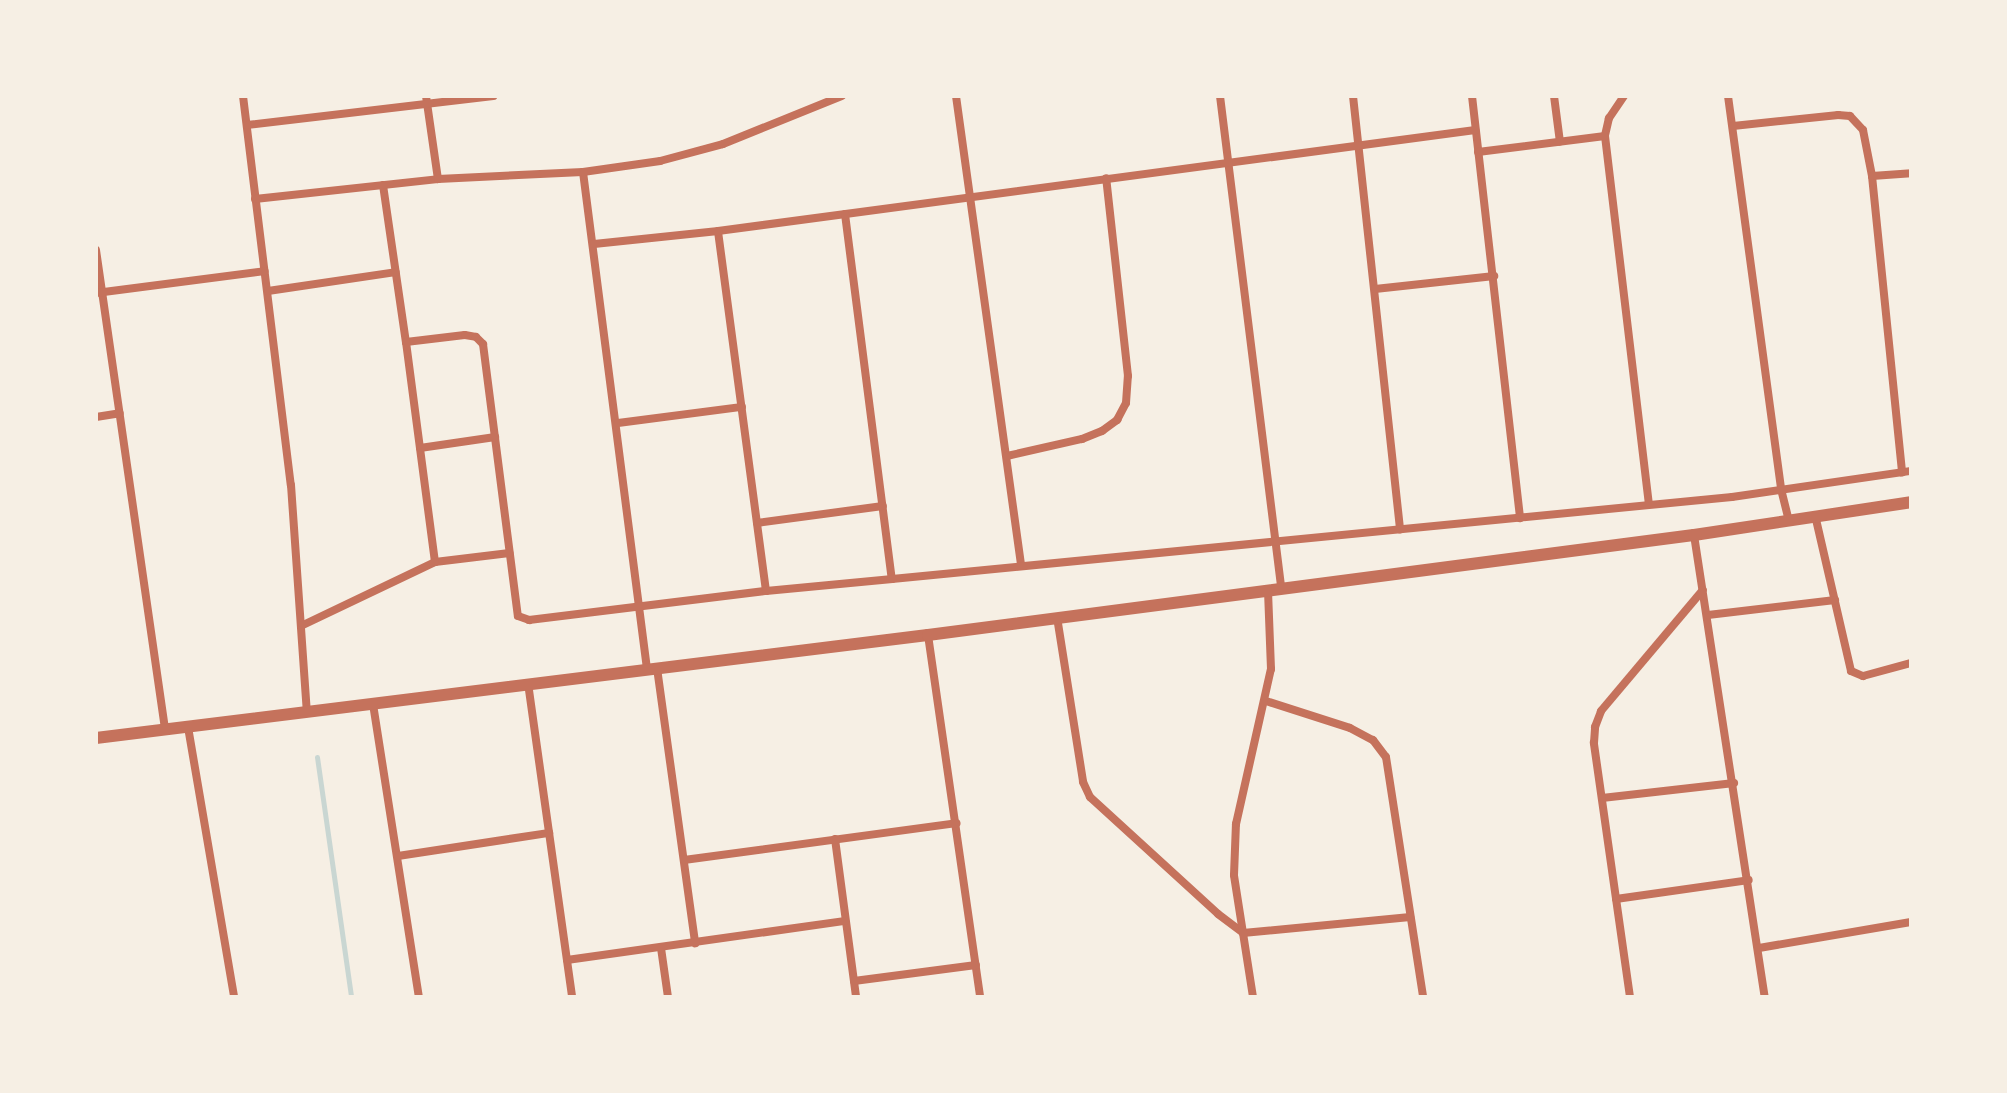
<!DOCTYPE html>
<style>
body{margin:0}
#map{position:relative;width:2007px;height:1093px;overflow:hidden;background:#f6efe4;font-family:Barlow,sans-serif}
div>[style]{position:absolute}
.stream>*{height:5px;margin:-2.5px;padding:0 2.5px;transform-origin:2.5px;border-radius:2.5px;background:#c9d6d2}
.minor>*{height:8px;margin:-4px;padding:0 4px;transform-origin:4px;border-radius:4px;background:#c5725c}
.tertiary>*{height:12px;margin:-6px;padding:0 6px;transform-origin:6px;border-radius:6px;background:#c5725c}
span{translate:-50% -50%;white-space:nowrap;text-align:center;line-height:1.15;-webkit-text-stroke:6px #f6efe4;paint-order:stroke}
.frame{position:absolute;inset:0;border:98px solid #f6efe4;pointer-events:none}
</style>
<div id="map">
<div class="stream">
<div style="left:317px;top:757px;width:242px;rotate:81.9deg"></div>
</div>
<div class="minor">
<div style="left:243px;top:96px;width:392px;rotate:83deg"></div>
<div style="left:291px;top:485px;width:228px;rotate:86deg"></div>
<div style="left:426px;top:96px;width:84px;rotate:81.8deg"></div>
<div style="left:956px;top:96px;width:473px;rotate:82.1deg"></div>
<div style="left:1220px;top:96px;width:496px;rotate:82.9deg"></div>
<div style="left:1353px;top:96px;width:436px;rotate:83.8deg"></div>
<div style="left:1472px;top:96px;width:425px;rotate:83.5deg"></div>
<div style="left:1554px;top:96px;width:46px;rotate:82.6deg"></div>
<div style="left:1624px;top:96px;width:27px;rotate:124deg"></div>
<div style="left:1609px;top:118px;width:18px;rotate:103deg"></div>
<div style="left:1605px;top:136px;width:370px;rotate:83.2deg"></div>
<div style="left:1728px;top:96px;width:397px;rotate:82.3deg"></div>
<div style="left:1781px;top:489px;width:30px;rotate:76deg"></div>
<div style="left:247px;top:125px;width:248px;rotate:-6.7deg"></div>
<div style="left:1733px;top:126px;width:106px;rotate:-6deg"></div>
<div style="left:1838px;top:115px;width:12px;rotate:5deg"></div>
<div style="left:1850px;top:116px;width:19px;rotate:47deg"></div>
<div style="left:1863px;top:130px;width:47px;rotate:78.9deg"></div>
<div style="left:1872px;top:176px;width:298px;rotate:84.2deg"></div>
<div style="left:1478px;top:152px;width:128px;rotate:-7.2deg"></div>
<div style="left:583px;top:172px;width:501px;rotate:82.66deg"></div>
<div style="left:1872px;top:176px;width:39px;rotate:-4deg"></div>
<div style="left:383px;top:185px;width:159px;rotate:81.7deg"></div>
<div style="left:406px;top:342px;width:59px;rotate:-6.8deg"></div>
<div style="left:465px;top:335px;width:11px;rotate:10deg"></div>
<div style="left:476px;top:337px;width:10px;rotate:45deg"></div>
<div style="left:483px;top:344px;width:274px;rotate:82.7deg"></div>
<div style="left:518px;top:616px;width:12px;rotate:20deg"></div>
<div style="left:529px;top:620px;width:239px;rotate:-7deg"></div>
<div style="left:766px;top:591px;width:363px;rotate:-97.6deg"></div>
<div style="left:718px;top:231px;width:764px;rotate:-7.6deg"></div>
<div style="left:255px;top:199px;width:184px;rotate:-6.2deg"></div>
<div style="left:438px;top:179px;width:145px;rotate:-2.8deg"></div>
<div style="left:583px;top:172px;width:78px;rotate:-8.1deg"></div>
<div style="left:660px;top:161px;width:65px;rotate:-15.1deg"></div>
<div style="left:723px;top:144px;width:128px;rotate:-22deg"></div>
<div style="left:845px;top:214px;width:368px;rotate:82.7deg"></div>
<div style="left:892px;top:579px;width:844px;rotate:-5.58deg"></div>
<div style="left:1732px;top:497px;width:181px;rotate:-8.3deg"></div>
<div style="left:594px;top:244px;width:125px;rotate:-6deg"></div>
<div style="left:96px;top:250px;width:484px;rotate:81.8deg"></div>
<div style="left:1375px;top:289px;width:120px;rotate:-6.2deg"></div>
<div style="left:268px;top:291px;width:129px;rotate:-8.4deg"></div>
<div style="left:96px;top:293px;width:170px;rotate:-7.4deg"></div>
<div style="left:406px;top:342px;width:222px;rotate:82.5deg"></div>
<div style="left:435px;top:562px;width:75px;rotate:-6.9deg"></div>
<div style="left:96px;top:417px;width:24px;rotate:-9deg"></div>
<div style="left:618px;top:423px;width:125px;rotate:-7.4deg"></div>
<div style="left:420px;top:448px;width:76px;rotate:-8.3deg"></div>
<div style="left:1007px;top:456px;width:77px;rotate:-12.8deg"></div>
<div style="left:1082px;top:439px;width:22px;rotate:-22deg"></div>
<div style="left:1102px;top:431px;width:19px;rotate:-36deg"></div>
<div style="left:1117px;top:420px;width:19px;rotate:-62deg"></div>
<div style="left:1126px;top:403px;width:27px;rotate:-86deg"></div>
<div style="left:1128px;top:376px;width:199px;rotate:-96.3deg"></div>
<div style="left:1815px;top:515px;width:160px;rotate:77deg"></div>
<div style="left:1851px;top:671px;width:13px;rotate:23deg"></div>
<div style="left:1863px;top:676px;width:50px;rotate:-15.2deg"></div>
<div style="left:757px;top:523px;width:127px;rotate:-7.7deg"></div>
<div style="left:1694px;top:535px;width:467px;rotate:81.3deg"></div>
<div style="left:766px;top:591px;width:127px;rotate:-5.4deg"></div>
<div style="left:1708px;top:615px;width:128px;rotate:-6.7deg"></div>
<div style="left:1057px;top:617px;width:167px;rotate:81deg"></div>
<div style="left:1083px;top:782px;width:17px;rotate:65deg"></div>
<div style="left:1090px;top:797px;width:173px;rotate:42.4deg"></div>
<div style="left:1218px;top:914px;width:31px;rotate:37deg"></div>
<div style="left:1243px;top:933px;width:168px;rotate:-5.5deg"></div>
<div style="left:303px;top:625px;width:146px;rotate:-25.5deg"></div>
<div style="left:928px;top:635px;width:366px;rotate:81.8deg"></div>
<div style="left:657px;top:668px;width:278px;rotate:82.1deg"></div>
<div style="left:528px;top:683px;width:317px;rotate:82deg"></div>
<div style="left:1266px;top:701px;width:88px;rotate:17.8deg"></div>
<div style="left:1350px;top:728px;width:26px;rotate:28deg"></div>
<div style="left:1373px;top:740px;width:21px;rotate:53deg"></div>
<div style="left:1386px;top:757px;width:243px;rotate:81.2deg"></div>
<div style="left:373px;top:704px;width:297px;rotate:81.1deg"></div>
<div style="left:188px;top:727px;width:274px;rotate:80.3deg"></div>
<div style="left:1602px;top:798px;width:133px;rotate:-6.5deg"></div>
<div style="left:835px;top:839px;width:159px;rotate:82.4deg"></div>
<div style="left:398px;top:856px;width:153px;rotate:-8.7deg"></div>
<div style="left:684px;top:860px;width:275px;rotate:-7.7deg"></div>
<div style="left:1616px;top:899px;width:134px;rotate:-8.1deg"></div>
<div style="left:661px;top:948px;width:49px;rotate:81.9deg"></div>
<div style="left:1759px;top:948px;width:154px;rotate:-9.7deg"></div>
<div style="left:567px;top:960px;width:281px;rotate:-8deg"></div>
<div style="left:854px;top:981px;width:123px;rotate:-7.5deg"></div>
<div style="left:1253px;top:997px;width:123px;rotate:-98.9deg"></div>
<div style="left:1234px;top:875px;width:51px;rotate:-87.8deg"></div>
<div style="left:1236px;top:824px;width:159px;rotate:-77.3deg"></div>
<div style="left:1271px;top:669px;width:79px;rotate:-92.2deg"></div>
<div style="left:1630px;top:997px;width:257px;rotate:-98.1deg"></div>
<div style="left:1594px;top:743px;width:16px;rotate:-86deg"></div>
<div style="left:1595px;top:727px;width:17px;rotate:-69deg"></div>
<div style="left:1601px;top:711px;width:158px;rotate:-49.9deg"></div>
</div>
<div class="tertiary">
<div style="left:96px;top:738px;width:838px;rotate:-7.06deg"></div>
<div style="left:928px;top:635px;width:772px;rotate:-7.44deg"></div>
<div style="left:1694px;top:535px;width:219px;rotate:-8.6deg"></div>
</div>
<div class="frame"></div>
</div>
